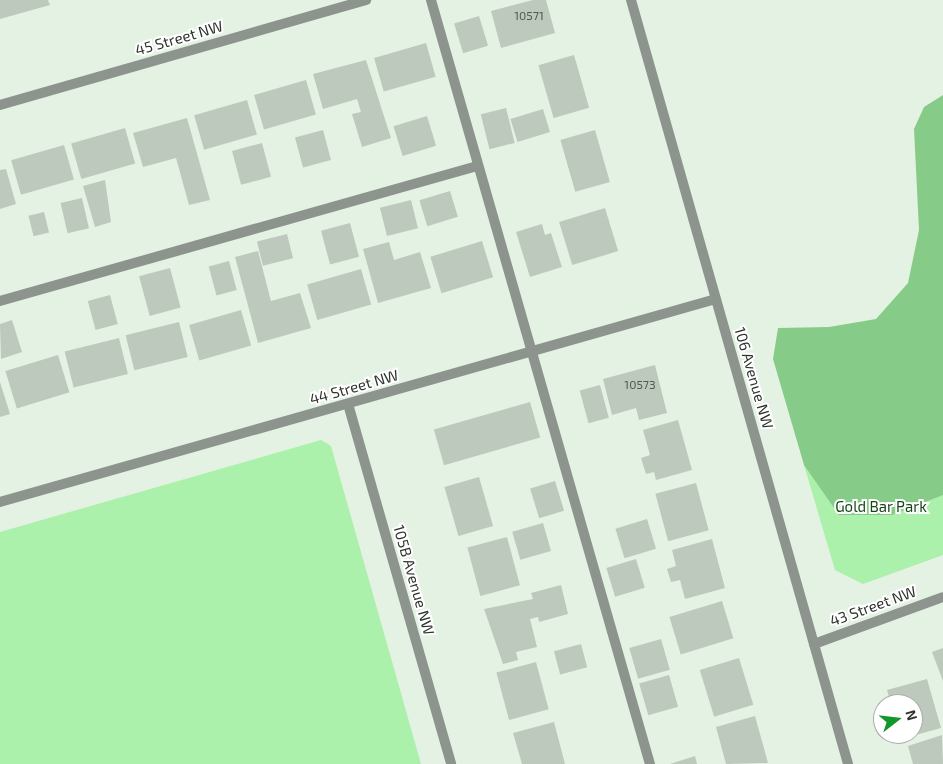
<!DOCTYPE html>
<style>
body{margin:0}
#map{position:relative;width:943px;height:764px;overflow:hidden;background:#e4f2e4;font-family:"Exo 2",sans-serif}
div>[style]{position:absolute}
.green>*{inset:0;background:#abf0ab}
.forest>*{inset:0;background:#87cb88}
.building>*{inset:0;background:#bcc9bc;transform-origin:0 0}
.service>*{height:10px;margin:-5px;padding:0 5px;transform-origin:5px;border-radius:5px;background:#8d938d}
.minor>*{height:10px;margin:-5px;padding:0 5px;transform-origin:5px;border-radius:5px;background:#8d938d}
.tertiary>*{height:10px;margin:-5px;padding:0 5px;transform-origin:5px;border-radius:5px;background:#8d938d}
span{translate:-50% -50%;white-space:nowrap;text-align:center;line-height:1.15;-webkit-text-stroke:4px #fff;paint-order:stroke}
.number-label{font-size:12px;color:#525851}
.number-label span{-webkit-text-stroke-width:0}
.street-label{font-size:15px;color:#2e332d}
.park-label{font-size:15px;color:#154519}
.north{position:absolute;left:873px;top:694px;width:50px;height:50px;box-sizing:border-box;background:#fff;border:1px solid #abadab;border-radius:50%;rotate:74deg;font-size:14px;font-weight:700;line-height:20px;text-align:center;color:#2e332d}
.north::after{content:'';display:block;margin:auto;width:18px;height:22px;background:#13972b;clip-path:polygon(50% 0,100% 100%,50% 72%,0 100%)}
</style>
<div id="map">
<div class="green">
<div style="clip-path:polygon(943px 425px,943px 555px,863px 584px,835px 570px,804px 465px)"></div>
<div style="clip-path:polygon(321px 440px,331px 446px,421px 764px,0 764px,0 532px)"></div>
</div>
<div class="forest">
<div style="clip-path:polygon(943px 95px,943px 495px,892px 515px,839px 515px,804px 465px,773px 359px,778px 328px,829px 327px,876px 319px,908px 283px,919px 230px,914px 129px,924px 107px)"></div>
</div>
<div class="building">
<div style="clip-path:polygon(0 0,48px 0,50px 5px,0 19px)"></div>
<div style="clip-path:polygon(533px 0,546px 0,555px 33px,501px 48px,491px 11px)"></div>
<div style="left:479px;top:16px;width:31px;height:26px;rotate:73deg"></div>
<div style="left:426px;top:43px;width:35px;height:54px;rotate:74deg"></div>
<div style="left:574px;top:55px;width:55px;height:37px;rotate:74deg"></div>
<div style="clip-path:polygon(366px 60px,391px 138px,362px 147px,352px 114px,361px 112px,357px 99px,323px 109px,313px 74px)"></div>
<div style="left:306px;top:80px;width:36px;height:54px;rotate:74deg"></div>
<div style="left:247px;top:100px;width:36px;height:55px;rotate:74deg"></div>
<div style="left:506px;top:108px;width:36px;height:26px;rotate:76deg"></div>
<div style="left:543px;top:109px;width:24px;height:34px;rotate:73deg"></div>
<div style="left:427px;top:116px;width:31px;height:35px;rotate:73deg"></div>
<div style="clip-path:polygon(187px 118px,210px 200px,189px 205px,176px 158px,143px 167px,133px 133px)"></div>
<div style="left:125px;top:128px;width:37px;height:56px;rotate:74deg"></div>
<div style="left:323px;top:130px;width:31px;height:29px;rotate:75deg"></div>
<div style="left:595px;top:130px;width:54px;height:36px;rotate:74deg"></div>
<div style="left:262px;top:143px;width:35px;height:31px;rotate:75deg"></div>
<div style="left:64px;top:145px;width:36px;height:55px;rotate:74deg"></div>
<div style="clip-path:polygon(6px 169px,16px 204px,0 209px,0 170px)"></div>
<div style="clip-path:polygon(105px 180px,111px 222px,95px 227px,83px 186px)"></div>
<div style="left:450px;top:191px;width:27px;height:32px;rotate:73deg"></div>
<div style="left:82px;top:198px;width:31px;height:22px;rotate:77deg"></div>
<div style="left:411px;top:200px;width:29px;height:32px;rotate:76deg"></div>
<div style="left:605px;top:208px;width:45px;height:48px;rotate:73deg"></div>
<div style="left:44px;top:212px;width:21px;height:16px;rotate:76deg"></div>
<div style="left:350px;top:223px;width:35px;height:30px;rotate:75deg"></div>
<div style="clip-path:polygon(542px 224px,545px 235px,551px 233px,562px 267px,530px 277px,516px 232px)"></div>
<div style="left:287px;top:234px;width:25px;height:31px;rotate:76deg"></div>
<div style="left:482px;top:241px;width:38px;height:54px;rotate:73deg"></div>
<div style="clip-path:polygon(389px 242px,394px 260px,420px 252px,431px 288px,378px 303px,363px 249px)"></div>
<div style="clip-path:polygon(258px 251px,271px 301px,300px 293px,311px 328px,258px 343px,235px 257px)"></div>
<div style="left:229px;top:261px;width:30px;height:21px;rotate:75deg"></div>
<div style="left:170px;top:268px;width:41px;height:32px;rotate:75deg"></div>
<div style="left:361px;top:269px;width:37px;height:56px;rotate:74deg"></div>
<div style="left:110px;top:295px;width:30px;height:23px;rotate:75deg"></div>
<div style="left:241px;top:310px;width:37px;height:54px;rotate:74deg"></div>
<div style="clip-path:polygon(12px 320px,22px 352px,1px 359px,0 324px)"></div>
<div style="left:179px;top:322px;width:36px;height:55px;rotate:76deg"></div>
<div style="left:119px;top:338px;width:37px;height:56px;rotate:76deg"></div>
<div style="left:58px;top:355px;width:39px;height:55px;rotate:73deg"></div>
<div style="clip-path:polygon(655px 365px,667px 413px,639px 420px,636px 408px,612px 415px,603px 379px)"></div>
<div style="clip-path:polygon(0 382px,10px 414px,0 417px)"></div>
<div style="left:600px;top:385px;width:34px;height:21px;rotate:75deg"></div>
<div style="left:530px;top:402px;width:37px;height:100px;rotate:74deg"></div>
<div style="clip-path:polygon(678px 420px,692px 470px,656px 480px,654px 472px,646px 474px,641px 458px,650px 455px,643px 430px)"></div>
<div style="left:479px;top:477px;width:51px;height:36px;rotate:74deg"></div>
<div style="left:555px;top:481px;width:31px;height:26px;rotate:73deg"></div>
<div style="left:696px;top:483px;width:49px;height:42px;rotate:75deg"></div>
<div style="left:647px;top:519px;width:31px;height:33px;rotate:73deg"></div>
<div style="left:543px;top:523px;width:29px;height:32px;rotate:74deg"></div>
<div style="left:507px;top:537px;width:50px;height:41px;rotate:75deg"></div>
<div style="clip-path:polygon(712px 539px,725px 588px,685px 599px,680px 580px,671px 582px,667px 569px,676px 566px,672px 550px)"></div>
<div style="left:636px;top:559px;width:30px;height:31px;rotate:73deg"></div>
<div style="clip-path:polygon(561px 585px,568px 614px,539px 622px,538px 617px,530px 619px,537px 647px,516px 652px,518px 660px,503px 664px,484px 609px,533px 599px,531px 593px)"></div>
<div style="left:722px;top:601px;width:39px;height:55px;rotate:73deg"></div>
<div style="left:661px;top:639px;width:32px;height:33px;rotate:74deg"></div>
<div style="left:581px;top:644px;width:24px;height:28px;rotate:75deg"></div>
<div style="clip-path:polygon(943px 648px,943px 681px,932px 652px)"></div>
<div style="left:739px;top:658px;width:49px;height:41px;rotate:73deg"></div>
<div style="left:536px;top:662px;width:49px;height:41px;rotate:75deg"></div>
<div style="left:669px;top:675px;width:33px;height:31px;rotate:74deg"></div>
<div style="clip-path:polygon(927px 679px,941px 728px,901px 739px,900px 734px,913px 734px,913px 704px,891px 704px,887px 690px)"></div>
<div style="clip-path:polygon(755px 716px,768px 763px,726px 764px,716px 727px)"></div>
<div style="clip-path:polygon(554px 722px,565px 764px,522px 764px,513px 733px)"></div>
<div style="clip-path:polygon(942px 735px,943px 764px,913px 764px,908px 746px)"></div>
<div style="clip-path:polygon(695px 756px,697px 764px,670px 764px)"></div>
</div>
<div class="service">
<div style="left:431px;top:0;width:795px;rotate:74.01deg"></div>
<div style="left:0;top:301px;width:495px;rotate:-15.8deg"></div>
</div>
<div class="minor">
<div style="left:631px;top:0;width:794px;rotate:74.14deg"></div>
<div style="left:348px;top:404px;width:374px;rotate:74deg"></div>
<div style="left:0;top:502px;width:744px;rotate:-15.83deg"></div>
<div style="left:814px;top:644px;width:137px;rotate:-20deg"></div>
</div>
<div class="tertiary">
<div style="left:0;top:105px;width:381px;rotate:-16deg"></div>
</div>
<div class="number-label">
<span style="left:529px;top:16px">10571</span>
<span style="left:640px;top:385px">10573</span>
</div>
<div class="street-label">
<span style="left:179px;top:38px;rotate:-16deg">45 Street NW</span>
<span style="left:754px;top:378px;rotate:74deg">106 Avenue NW</span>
<span style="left:354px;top:387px;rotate:-16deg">44 Street NW</span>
<span style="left:414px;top:580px;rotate:74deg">105B Avenue NW</span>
<span style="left:873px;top:606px;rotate:-20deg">43 Street NW</span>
</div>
<div class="park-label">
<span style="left:881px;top:507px">Gold Bar Park</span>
</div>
<div class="north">N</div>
</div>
